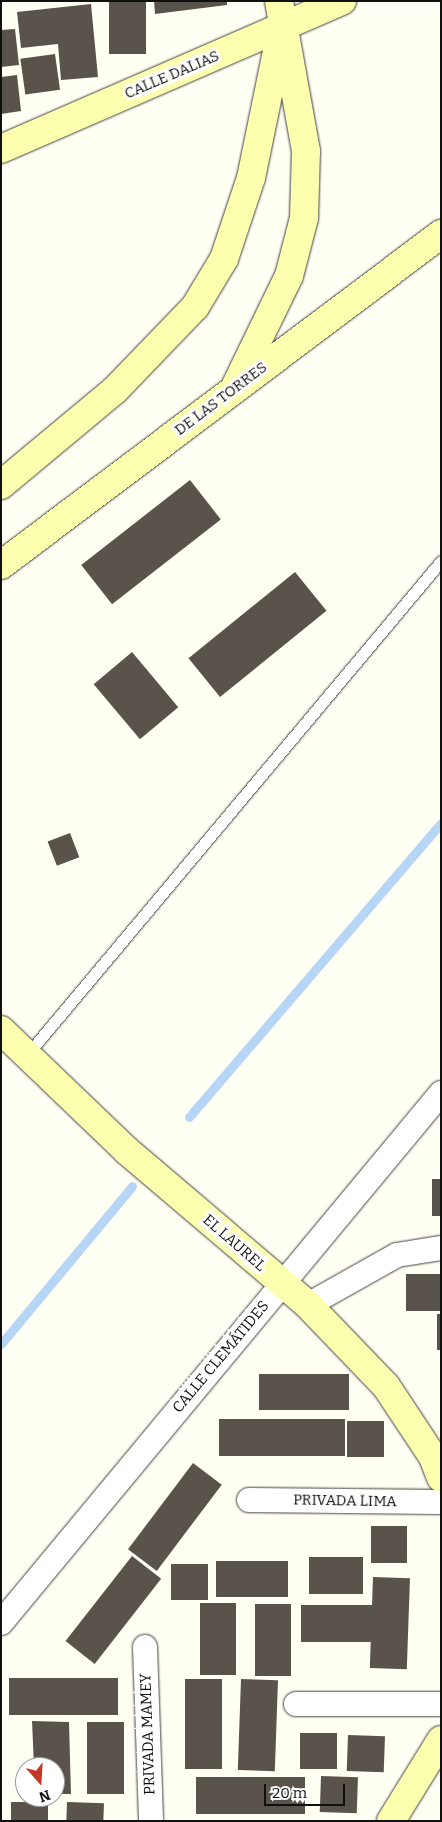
<!DOCTYPE html>
<meta charset="utf-8">
<style>
body{margin:0}
#map{position:relative;width:442px;height:1822px;overflow:hidden;background:#fffff3;font-family:Bitter,serif}
div>[style]{position:absolute}
.stream>*{height:9px;margin:-4.5px;padding:0 4.5px;transform-origin:4.5px;border-radius:4.5px;background:#b7d5f7}
.building>*{inset:0;background:#59534c;transform-origin:0 0}
.roads{filter:drop-shadow(0 0 1px #434343) drop-shadow(0 0 1px #434343)}
.lane>*{height:11px;margin:-5.5px;padding:0 5.5px;transform-origin:5.5px;border-radius:5.5px;background:#fff}
.street>*{height:24px;margin:-12px;padding:0 12px;transform-origin:12px;border-radius:12px;background:#fff}
.secondary>*{height:28px;margin:-14px;padding:0 14px;transform-origin:14px;border-radius:14px;background:#fbffae}
span{translate:-50% -50%;white-space:nowrap;text-align:center;line-height:1.15;-webkit-text-stroke:5px #fff;paint-order:stroke}
.street-label{font-size:15px;color:#101010}
.frame{position:absolute;inset:0;border:2px solid #101010;pointer-events:none}
.north{position:absolute;left:15px;top:1757px;width:50px;height:50px;box-sizing:border-box;background:#fff;border:1px solid #9f9f9f;border-radius:50%;rotate:161deg;font-size:14px;font-weight:700;line-height:20px;text-align:center;color:#101010}
.north::after{content:'';display:block;margin:auto;width:18px;height:22px;background:#c23726;clip-path:polygon(50% 0,100% 100%,50% 72%,0 100%)}
.scale{position:absolute;left:264px;top:1784px;width:81px;height:22px;box-sizing:border-box;border:2px solid #101010;border-top:0;padding-left:6px;font-size:15px;line-height:18px;white-space:nowrap;color:#101010;-webkit-text-stroke:4px #fff;paint-order:stroke}
</style>
<div id="map">
<div class="stream">
<div style="left:189px;top:1117px;width:387px;rotate:-49.4deg"></div>
<div style="left:1px;top:1344px;width:205px;rotate:-50.3deg"></div>
</div>
<div class="building">
<div style="left:109px;top:1px;width:37px;height:53px"></div>
<div style="clip-path:polygon(154px 1px,227px 1px,227px 5px,155px 14px)"></div>
<div style="clip-path:polygon(91px 4px,98px 77px,61px 80px,58px 44px,21px 48px,17px 12px)"></div>
<div style="clip-path:polygon(15px 29px,19px 65px,1px 67px,1px 30px)"></div>
<div style="left:55px;top:54px;width:36px;height:35px;rotate:82deg"></div>
<div style="clip-path:polygon(17px 75px,21px 111px,1px 114px,1px 77px)"></div>
<div style="left:190px;top:480px;width:50px;height:138px;rotate:52deg"></div>
<div style="left:295px;top:572px;width:50px;height:137px;rotate:51deg"></div>
<div style="left:132px;top:652px;width:72px;height:50px;rotate:50deg"></div>
<div style="left:70px;top:833px;width:26px;height:24px;rotate:69deg"></div>
<div style="left:432px;top:1179px;width:9px;height:37px"></div>
<div style="left:406px;top:1274px;width:35px;height:37px"></div>
<div style="left:437px;top:1314px;width:4px;height:36px"></div>
<div style="left:259px;top:1374px;width:90px;height:36px"></div>
<div style="left:219px;top:1419px;width:126px;height:37px"></div>
<div style="left:347px;top:1421px;width:37px;height:36px"></div>
<div style="left:193px;top:1463px;width:36px;height:108px;rotate:37deg"></div>
<div style="left:371px;top:1526px;width:36px;height:37px"></div>
<div style="left:132px;top:1556px;width:37px;height:108px;rotate:38deg"></div>
<div style="left:309px;top:1557px;width:54px;height:37px"></div>
<div style="left:216px;top:1561px;width:72px;height:36px"></div>
<div style="left:171px;top:1564px;width:37px;height:36px"></div>
<div style="left:373px;top:1577px;width:37px;height:91px;rotate:2deg"></div>
<div style="left:200px;top:1603px;width:36px;height:72px"></div>
<div style="left:255px;top:1604px;width:36px;height:72px"></div>
<div style="left:301px;top:1605px;width:73px;height:37px"></div>
<div style="left:9px;top:1678px;width:109px;height:37px"></div>
<div style="left:185px;top:1679px;width:37px;height:90px"></div>
<div style="left:241px;top:1679px;width:37px;height:91px;rotate:2deg"></div>
<div style="clip-path:polygon(32px 1721px,69px 1722px,71px 1794px,55px 1794px,55px 1767px,34px 1767px)"></div>
<div style="left:87px;top:1722px;width:37px;height:72px"></div>
<div style="left:300px;top:1733px;width:37px;height:36px"></div>
<div style="left:348px;top:1735px;width:37px;height:36px;rotate:2deg"></div>
<div style="left:321px;top:1776px;width:37px;height:36px;rotate:2deg"></div>
<div style="left:196px;top:1777px;width:109px;height:37px"></div>
<div style="left:11px;top:1802px;width:37px;height:19px"></div>
<div style="left:67px;top:1802px;width:37px;height:19px;rotate:2deg"></div>
</div>
<div class="roads">
<div class="lane">
<div style="left:26px;top:1056px;width:646px;rotate:-50.02deg"></div>
</div>
<div class="street">
<div style="left:308px;top:1305px;width:102px;rotate:-29.3deg"></div>
<div style="left:397px;top:1255px;width:45px;rotate:-9deg"></div>
<div style="left:249px;top:1500px;width:192px;rotate:0.6deg"></div>
<div style="left:1px;top:1623px;width:689px;rotate:-50.3deg"></div>
<div style="left:145px;top:1647px;width:174px;rotate:88deg"></div>
<div style="left:296px;top:1704px;width:145px"></div>
</div>
<div class="secondary">
<div style="left:1px;top:149px;width:372px;rotate:-23.5deg"></div>
<div style="left:236px;top:385px;width:121px;rotate:-64.1deg"></div>
<div style="left:289px;top:276px;width:60px;rotate:-75.5deg"></div>
<div style="left:304px;top:218px;width:67px;rotate:-88.3deg"></div>
<div style="left:306px;top:151px;width:152px;rotate:-100.2deg"></div>
<div style="left:1px;top:485px;width:148px;rotate:-39.8deg"></div>
<div style="left:115px;top:390px;width:115px;rotate:-46.1deg"></div>
<div style="left:195px;top:307px;width:56px;rotate:-58.9deg"></div>
<div style="left:224px;top:259px;width:85px;rotate:-71.6deg"></div>
<div style="left:251px;top:178px;width:154px;rotate:-78.4deg"></div>
<div style="left:1px;top:565px;width:551px;rotate:-36.95deg"></div>
<div style="left:1px;top:1030px;width:173px;rotate:43.8deg"></div>
<div style="left:126px;top:1150px;width:239px;rotate:40.4deg"></div>
<div style="left:308px;top:1305px;width:112px;rotate:46.1deg"></div>
<div style="left:386px;top:1386px;width:85px;rotate:56.5deg"></div>
<div style="left:433px;top:1457px;width:22px;rotate:69deg"></div>
<div style="left:391px;top:1821px;width:95px;rotate:-58.3deg"></div>
</div>
</div>
<div class="street-label">
<span style="left:172px;top:75px;rotate:-23deg">CALLE DALIAS</span>
<span style="left:221px;top:399px;rotate:-37deg">DE LAS TORRES</span>
<span style="left:234px;top:1243px;rotate:41deg">EL LAUREL</span>
<span style="left:221px;top:1357px;rotate:-50deg">CALLE CLEMÁTIDES</span>
<span style="left:345px;top:1501px;rotate:1deg">PRIVADA LIMA</span>
<span style="left:148px;top:1734px;rotate:-92deg">PRIVADA MAMEY</span>
</div>
<div class="frame"></div>
<div class="north">N</div>
<div class="scale">20 m</div>
</div>
